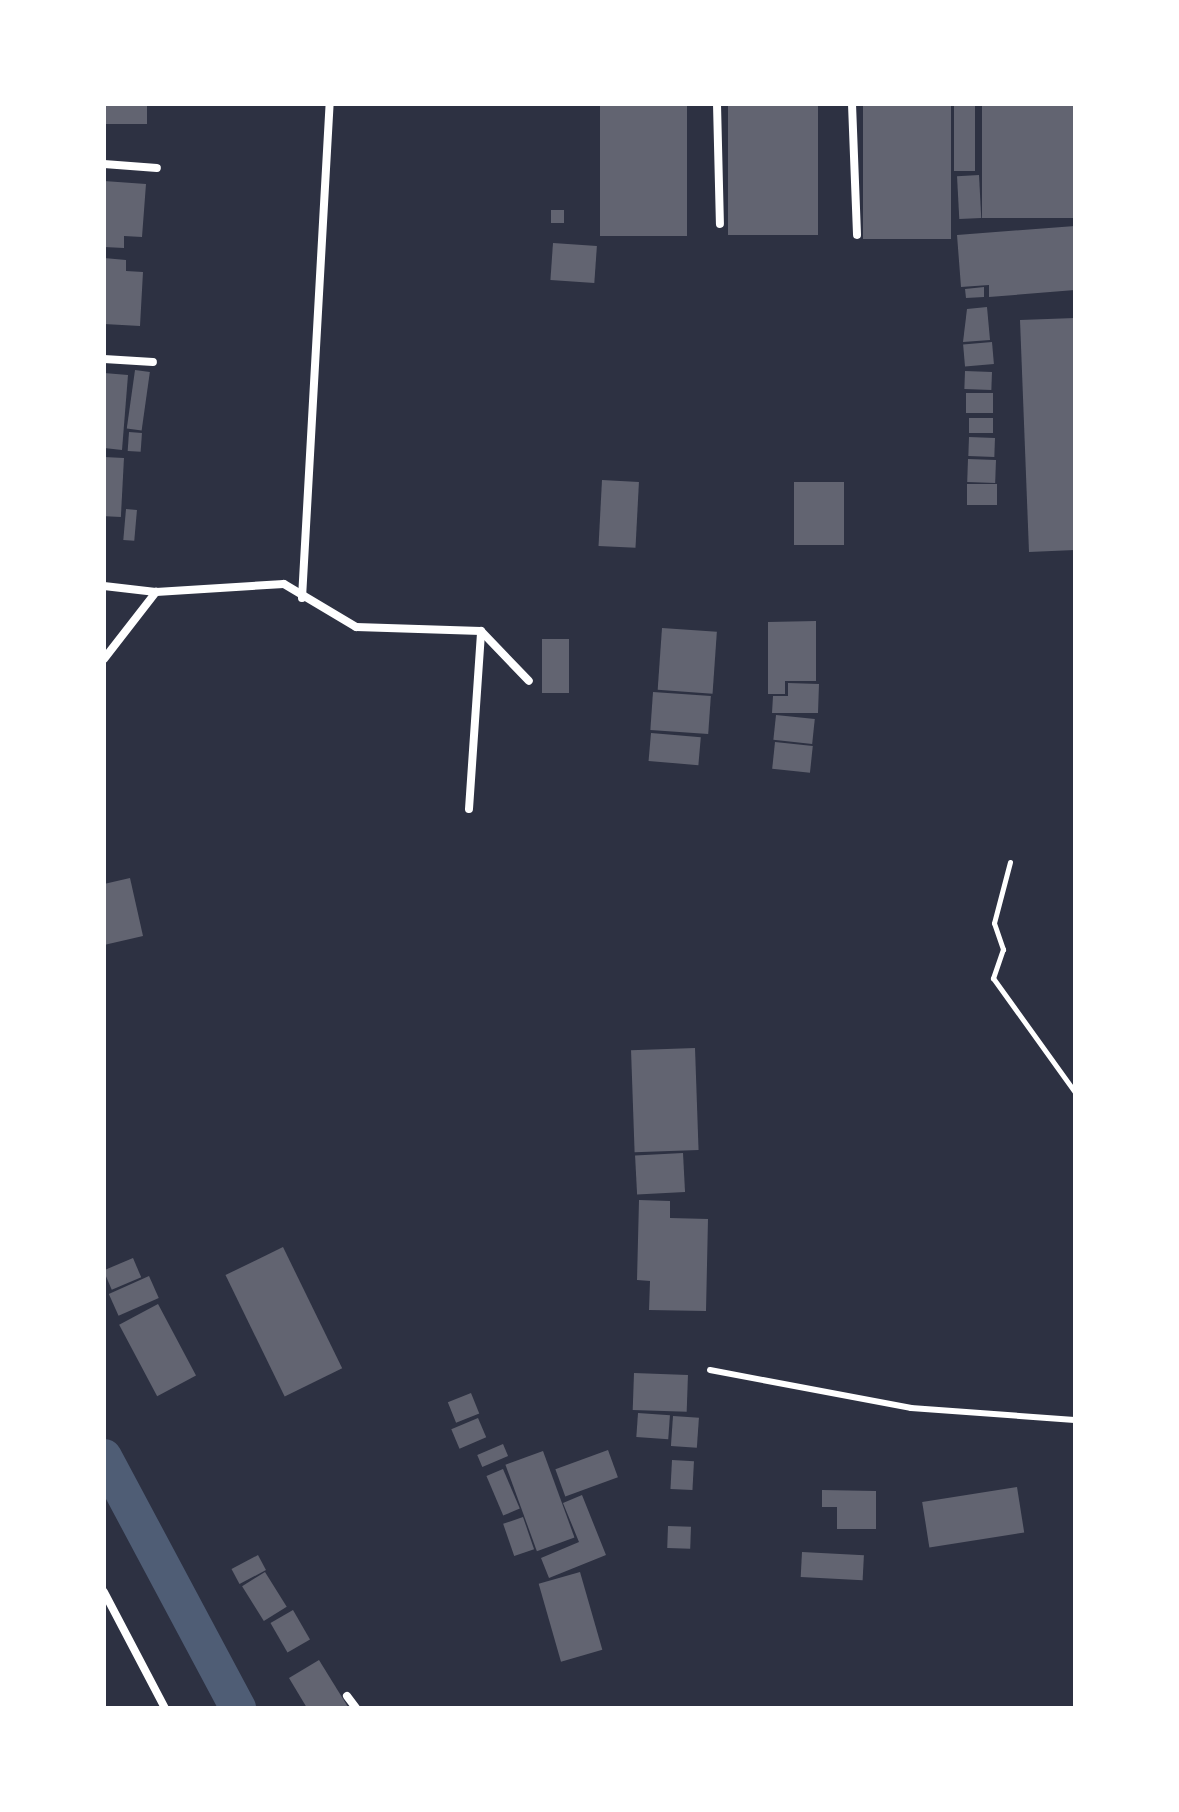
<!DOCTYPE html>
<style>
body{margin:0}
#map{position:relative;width:1179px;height:1812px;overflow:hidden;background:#2d3142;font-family:Mulish,sans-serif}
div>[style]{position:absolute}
.canal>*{height:36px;margin:-18px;padding:0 18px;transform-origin:18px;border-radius:18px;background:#4f5d75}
.building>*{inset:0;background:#626471;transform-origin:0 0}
.path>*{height:5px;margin:-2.5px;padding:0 2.5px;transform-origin:2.5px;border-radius:2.5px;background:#fff}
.service>*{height:6px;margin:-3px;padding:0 3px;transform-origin:3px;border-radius:3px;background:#fff}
.minor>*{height:8px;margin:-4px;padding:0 4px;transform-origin:4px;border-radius:4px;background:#fff}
span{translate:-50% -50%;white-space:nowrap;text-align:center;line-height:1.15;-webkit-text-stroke:7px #fff;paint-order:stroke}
.frame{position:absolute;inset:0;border:106px solid #fff;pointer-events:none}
</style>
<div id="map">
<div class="canal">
<div style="left:104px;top:1457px;width:285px;rotate:61.9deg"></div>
</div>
<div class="building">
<div style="left:104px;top:104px;width:43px;height:20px"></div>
<div style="left:600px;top:104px;width:87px;height:132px"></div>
<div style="left:728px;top:104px;width:90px;height:131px"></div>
<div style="left:863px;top:104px;width:88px;height:135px"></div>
<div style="left:954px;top:104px;width:21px;height:67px"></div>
<div style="left:982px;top:104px;width:93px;height:114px"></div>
<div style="left:979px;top:175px;width:43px;height:22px;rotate:87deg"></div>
<div style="clip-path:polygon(104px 181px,146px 184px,142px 237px,124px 236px,124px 248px,104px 247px)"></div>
<div style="left:551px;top:210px;width:13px;height:13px"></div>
<div style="clip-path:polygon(1075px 226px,1075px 290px,989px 297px,989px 285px,961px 287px,957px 235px)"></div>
<div style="left:553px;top:243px;width:44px;height:37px;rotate:4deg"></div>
<div style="clip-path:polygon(104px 258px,126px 260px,126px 271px,143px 272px,140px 326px,104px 324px)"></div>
<div style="clip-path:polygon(984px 287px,984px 297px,966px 298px,965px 289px)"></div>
<div style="clip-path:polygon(987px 307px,990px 340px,963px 342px,967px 309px)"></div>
<div style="clip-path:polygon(1075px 318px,1075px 550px,1029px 552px,1020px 320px)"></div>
<div style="left:992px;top:342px;width:22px;height:29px;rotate:85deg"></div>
<div style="left:135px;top:370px;width:15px;height:59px;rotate:8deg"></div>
<div style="left:965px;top:371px;width:27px;height:18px;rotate:2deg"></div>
<div style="clip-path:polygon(104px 373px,128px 375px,122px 450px,104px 448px)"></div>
<div style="left:966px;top:393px;width:27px;height:20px"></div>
<div style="left:969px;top:418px;width:24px;height:15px"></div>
<div style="left:129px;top:432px;width:13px;height:19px;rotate:4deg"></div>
<div style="left:969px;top:437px;width:26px;height:19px;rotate:2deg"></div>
<div style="left:104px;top:457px;width:20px;height:59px;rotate:3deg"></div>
<div style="left:968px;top:459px;width:28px;height:23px;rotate:2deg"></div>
<div style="left:602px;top:480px;width:37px;height:66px;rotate:3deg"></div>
<div style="left:844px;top:482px;width:63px;height:50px;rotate:90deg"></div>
<div style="left:997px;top:484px;width:21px;height:30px;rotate:90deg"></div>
<div style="left:126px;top:509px;width:11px;height:31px;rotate:5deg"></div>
<div style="clip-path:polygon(816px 621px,816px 681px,785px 681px,785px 694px,768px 694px,768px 622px)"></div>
<div style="left:662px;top:628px;width:55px;height:62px;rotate:4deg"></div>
<div style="left:542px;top:639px;width:27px;height:54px"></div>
<div style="clip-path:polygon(788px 683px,819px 684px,818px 713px,772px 713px,773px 696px,788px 696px)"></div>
<div style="left:653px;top:692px;width:58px;height:38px;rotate:4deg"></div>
<div style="left:776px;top:715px;width:39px;height:25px;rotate:6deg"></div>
<div style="left:651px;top:733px;width:50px;height:28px;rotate:5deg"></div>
<div style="left:775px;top:742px;width:38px;height:27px;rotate:6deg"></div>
<div style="clip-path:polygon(130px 878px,143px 936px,104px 945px,104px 884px)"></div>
<div style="left:695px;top:1048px;width:102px;height:64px;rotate:88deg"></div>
<div style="left:683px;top:1153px;width:39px;height:48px;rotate:87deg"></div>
<div style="clip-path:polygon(639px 1200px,670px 1201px,670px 1218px,708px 1219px,706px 1311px,649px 1310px,650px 1281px,637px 1280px)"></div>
<div style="left:283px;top:1247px;width:135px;height:64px;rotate:64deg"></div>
<div style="left:133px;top:1258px;width:21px;height:32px;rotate:67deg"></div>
<div style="left:149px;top:1276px;width:24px;height:44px;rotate:66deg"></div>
<div style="left:158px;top:1304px;width:81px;height:44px;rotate:62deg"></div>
<div style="left:634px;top:1373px;width:54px;height:37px;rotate:2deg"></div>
<div style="left:471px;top:1393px;width:22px;height:25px;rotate:68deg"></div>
<div style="left:638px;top:1413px;width:32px;height:24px;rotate:4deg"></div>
<div style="left:673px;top:1416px;width:26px;height:30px;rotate:4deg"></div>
<div style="left:478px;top:1418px;width:21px;height:29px;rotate:67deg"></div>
<div style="left:503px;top:1444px;width:13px;height:28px;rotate:67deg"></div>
<div style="left:608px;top:1450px;width:29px;height:56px;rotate:70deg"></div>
<div style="left:543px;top:1451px;width:92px;height:40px;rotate:70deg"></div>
<div style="left:672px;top:1460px;width:22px;height:29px;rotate:3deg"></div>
<div style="left:503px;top:1469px;width:43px;height:18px;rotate:67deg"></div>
<div style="left:1017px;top:1487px;width:46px;height:96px;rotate:81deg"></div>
<div style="clip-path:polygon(822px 1490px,876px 1491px,876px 1529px,837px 1529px,837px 1507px,822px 1507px)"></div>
<div style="clip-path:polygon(582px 1495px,606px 1555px,549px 1578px,541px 1558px,579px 1542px,563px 1503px)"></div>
<div style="left:523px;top:1517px;width:34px;height:21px;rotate:71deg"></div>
<div style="left:668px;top:1526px;width:23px;height:22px;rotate:2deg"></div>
<div style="left:802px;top:1552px;width:62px;height:25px;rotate:3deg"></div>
<div style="left:258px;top:1555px;width:17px;height:30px;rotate:62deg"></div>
<div style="left:265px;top:1572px;width:41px;height:27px;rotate:58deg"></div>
<div style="left:580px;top:1572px;width:81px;height:43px;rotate:74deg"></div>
<div style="left:293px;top:1610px;width:34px;height:26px;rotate:60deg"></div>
<div style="clip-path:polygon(319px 1660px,348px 1707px,346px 1708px,307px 1708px,289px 1678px)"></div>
</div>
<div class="path">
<div style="left:1010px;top:862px;width:63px;rotate:104.7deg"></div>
<div style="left:994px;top:923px;width:28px;rotate:71deg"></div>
<div style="left:1003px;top:949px;width:31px;rotate:109deg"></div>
<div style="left:993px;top:978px;width:140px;rotate:54.3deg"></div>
</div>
<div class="service">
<div style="left:710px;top:1370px;width:205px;rotate:10.7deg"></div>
<div style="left:911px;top:1408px;width:164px;rotate:4.2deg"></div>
</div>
<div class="minor">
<div style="left:717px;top:104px;width:120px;rotate:88.6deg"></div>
<div style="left:852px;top:104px;width:131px;rotate:87.8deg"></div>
<div style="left:104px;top:164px;width:53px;rotate:4.3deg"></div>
<div style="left:104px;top:359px;width:49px;rotate:3.5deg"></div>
<div style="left:104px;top:586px;width:52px;rotate:6.6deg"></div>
<div style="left:156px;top:592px;width:128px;rotate:-3.6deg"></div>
<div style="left:284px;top:584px;width:84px;rotate:30.8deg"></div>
<div style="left:356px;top:627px;width:125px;rotate:1.8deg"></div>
<div style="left:481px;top:631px;width:69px;rotate:46.2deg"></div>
<div style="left:302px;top:598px;width:495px;rotate:-86.8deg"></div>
<div style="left:104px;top:659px;width:85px;rotate:-52.2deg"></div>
<div style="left:469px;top:809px;width:178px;rotate:-86.1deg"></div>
<div style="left:104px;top:1592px;width:131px;rotate:62.3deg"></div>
<div style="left:347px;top:1696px;width:15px;rotate:53deg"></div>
</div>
<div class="frame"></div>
</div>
